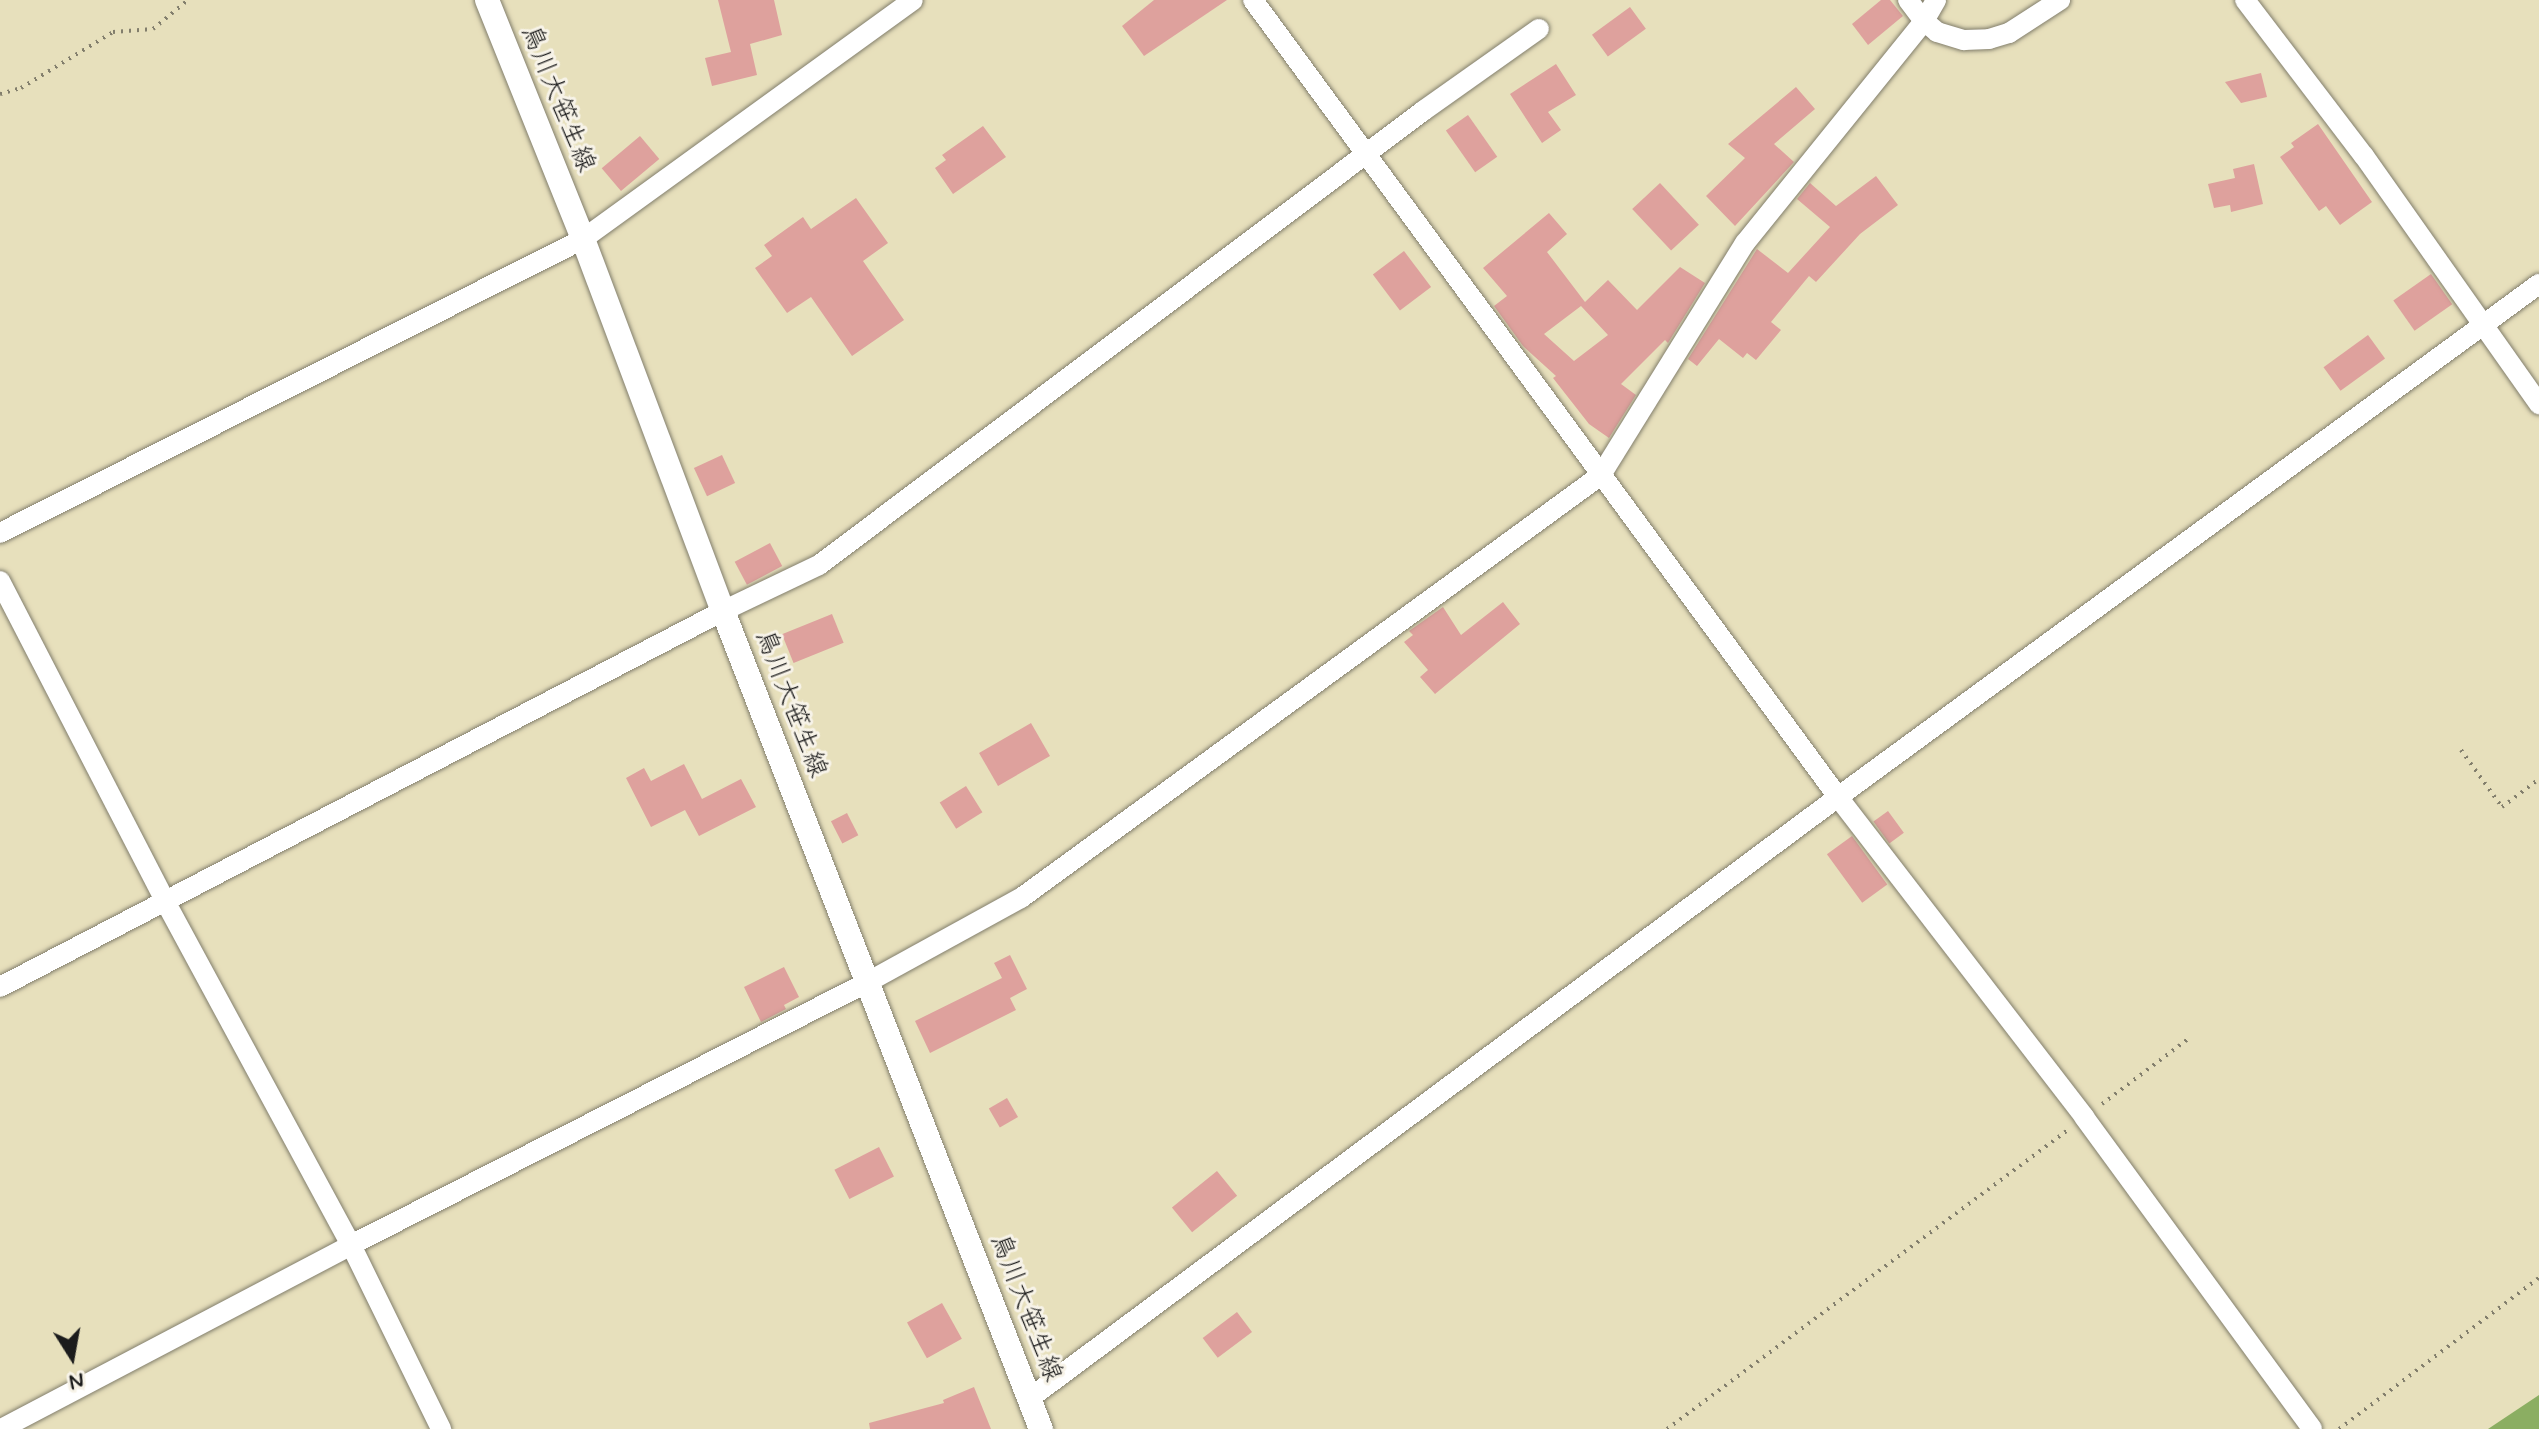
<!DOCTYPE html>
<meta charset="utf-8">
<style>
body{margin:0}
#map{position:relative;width:2539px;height:1429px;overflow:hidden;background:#e7e0bc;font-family:Mynerve,"Klee One",sans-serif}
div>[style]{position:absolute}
.forest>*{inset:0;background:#8bae62}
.building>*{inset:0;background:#dea19d;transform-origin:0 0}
.path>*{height:4px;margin-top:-2px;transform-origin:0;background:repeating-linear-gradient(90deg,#827e6c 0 2px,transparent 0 8px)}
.roads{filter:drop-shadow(0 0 2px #827e6c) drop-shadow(0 0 2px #827e6c)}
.minor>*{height:20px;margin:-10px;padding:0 10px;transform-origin:10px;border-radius:10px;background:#fff}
.tertiary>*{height:24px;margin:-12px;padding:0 12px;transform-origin:12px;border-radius:12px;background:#fff}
span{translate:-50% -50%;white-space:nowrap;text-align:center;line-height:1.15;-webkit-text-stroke:6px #f7f3e8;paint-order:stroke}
.street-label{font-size:26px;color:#1c1c1c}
.north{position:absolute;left:32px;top:1317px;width:80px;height:80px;-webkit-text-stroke:6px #f7f3e8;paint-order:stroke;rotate:169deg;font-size:22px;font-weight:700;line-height:32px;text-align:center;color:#1c1c1c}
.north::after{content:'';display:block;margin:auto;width:28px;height:36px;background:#1c1c1c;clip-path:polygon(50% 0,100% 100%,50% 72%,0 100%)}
</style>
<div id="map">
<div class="forest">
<div style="clip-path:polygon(2539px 1395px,2539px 1429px,2488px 1429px)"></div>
</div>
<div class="building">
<div style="clip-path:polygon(718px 0,774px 0,782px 35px,750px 44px,757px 75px,712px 86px,705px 58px,731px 52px)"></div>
<div style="clip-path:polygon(1154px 0,1227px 0,1144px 56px,1122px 26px)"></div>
<div style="clip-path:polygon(1881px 0,1890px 0,1903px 16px,1868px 45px,1852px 24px)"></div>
<div style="left:1630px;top:7px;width:27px;height:47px;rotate:54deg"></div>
<div style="clip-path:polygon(1556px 64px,1576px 95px,1548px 112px,1561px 130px,1542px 143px,1510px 94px)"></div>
<div style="clip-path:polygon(2261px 73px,2267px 97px,2241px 103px,2225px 82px)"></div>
<div style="clip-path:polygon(1796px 87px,1815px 109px,1774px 144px,1794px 162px,1735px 226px,1706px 196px,1745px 158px,1728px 144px)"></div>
<div style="left:1468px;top:115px;width:51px;height:27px;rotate:55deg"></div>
<div style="clip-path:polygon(2318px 124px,2372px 202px,2340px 225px,2326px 206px,2319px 211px,2280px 157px,2294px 147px,2291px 143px)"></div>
<div style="clip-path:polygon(983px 126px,1006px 157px,953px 194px,935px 168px,946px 160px,942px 155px)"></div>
<div style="left:640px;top:136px;width:30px;height:50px;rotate:50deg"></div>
<div style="clip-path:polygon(2254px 164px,2263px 204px,2231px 212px,2230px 205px,2214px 208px,2208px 184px,2235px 178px,2233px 169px)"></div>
<div style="clip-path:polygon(1876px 176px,1898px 205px,1860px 234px,1816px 282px,1809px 276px,1771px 322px,1781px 330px,1756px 360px,1747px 353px,1743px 358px,1719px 339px,1697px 366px,1688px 359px,1757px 249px,1788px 273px,1830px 227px,1797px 199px,1810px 183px,1836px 206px)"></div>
<div style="left:1660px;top:183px;width:57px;height:38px;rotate:47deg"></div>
<div style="clip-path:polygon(856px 198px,888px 243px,863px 261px,904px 320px,852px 356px,811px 297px,787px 313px,755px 268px,772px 256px,764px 245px,803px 217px,811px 229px)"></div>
<div style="clip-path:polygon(evenodd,1549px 213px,1567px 234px,1547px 252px,1585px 302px,1608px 280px,1637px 310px,1680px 267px,1705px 283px,1668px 343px,1665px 340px,1621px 384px,1636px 395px,1609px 438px,1589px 424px,1553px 378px,1556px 376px,1523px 346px,1494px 306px,1507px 296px,1483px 268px,1549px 213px,1581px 306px,1608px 335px,1574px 361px,1544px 334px,1581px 306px)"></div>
<div style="left:1404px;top:251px;width:45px;height:39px;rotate:53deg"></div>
<div style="left:2431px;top:274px;width:37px;height:46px;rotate:55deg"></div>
<div style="left:2368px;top:335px;width:29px;height:55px;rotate:54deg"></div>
<div style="left:722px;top:455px;width:31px;height:31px;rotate:65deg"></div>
<div style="left:770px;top:543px;width:26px;height:40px;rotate:62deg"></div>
<div style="clip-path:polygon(1503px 602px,1520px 624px,1435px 694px,1420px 677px,1428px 670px,1404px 642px,1413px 635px,1409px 631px,1443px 607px,1461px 635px)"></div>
<div style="left:832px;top:614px;width:31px;height:54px;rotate:68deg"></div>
<div style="left:1031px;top:723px;width:38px;height:60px;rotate:60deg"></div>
<div style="clip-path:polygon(684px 764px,702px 799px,741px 779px,756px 807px,699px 836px,685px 810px,651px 827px,626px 778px,644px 768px,651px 781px)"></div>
<div style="left:966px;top:786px;width:31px;height:31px;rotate:58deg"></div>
<div style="left:1888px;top:811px;width:27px;height:18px;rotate:54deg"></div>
<div style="left:847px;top:813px;width:25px;height:18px;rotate:63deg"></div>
<div style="left:1852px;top:836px;width:60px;height:31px;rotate:54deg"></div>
<div style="clip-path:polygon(1010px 955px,1027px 989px,1010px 998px,1016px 1010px,930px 1053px,915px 1021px,1002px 978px,994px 963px)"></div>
<div style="clip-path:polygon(784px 967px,799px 997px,784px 1005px,786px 1009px,761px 1022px,744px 987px)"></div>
<div style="left:1007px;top:1098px;width:22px;height:21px;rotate:60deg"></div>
<div style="left:879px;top:1147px;width:33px;height:50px;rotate:63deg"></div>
<div style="left:1217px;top:1171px;width:32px;height:58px;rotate:51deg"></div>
<div style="left:942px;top:1303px;width:41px;height:40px;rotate:61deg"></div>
<div style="left:1237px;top:1312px;width:25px;height:43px;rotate:53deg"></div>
<div style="clip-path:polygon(974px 1387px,991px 1429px,870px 1429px,869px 1423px,944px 1403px,943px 1400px)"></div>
</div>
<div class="path">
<div style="left:0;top:94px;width:22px;rotate:-16deg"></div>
<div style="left:21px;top:88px;width:108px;rotate:-31.3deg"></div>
<div style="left:113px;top:32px;width:40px;rotate:-4.3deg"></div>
<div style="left:153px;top:29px;width:45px;rotate:-39.6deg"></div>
<div style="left:2461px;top:750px;width:70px;rotate:54.3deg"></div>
<div style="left:2502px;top:807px;width:46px;rotate:-37.1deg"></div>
<div style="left:2102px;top:1104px;width:108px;rotate:-37.1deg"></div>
<div style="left:1667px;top:1429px;width:502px;rotate:-36.73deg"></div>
<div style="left:2339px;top:1429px;width:251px;rotate:-37.1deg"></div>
</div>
<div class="roads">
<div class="minor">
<div style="left:1253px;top:0;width:989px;rotate:53.72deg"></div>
<div style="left:1838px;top:797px;width:404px;rotate:52.4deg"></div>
<div style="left:2084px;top:1117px;width:386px;rotate:53.8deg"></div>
<div style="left:1908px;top:0;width:26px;rotate:53deg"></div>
<div style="left:1924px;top:21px;width:17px;rotate:40deg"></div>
<div style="left:1937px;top:32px;width:28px;rotate:17deg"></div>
<div style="left:1964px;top:40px;width:25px;rotate:-2deg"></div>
<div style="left:1989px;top:39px;width:21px;rotate:-17deg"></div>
<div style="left:2009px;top:33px;width:61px;rotate:-32.9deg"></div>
<div style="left:2245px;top:0;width:196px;rotate:52.7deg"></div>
<div style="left:2364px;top:156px;width:304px;rotate:54.8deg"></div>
<div style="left:0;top:533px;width:653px;rotate:-26.76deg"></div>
<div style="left:583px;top:239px;width:407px;rotate:-35.9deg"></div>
<div style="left:0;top:581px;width:360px;rotate:62.7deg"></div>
<div style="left:165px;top:901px;width:391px;rotate:61.6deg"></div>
<div style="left:351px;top:1245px;width:205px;rotate:63.9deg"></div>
<div style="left:0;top:987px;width:815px;rotate:-27.48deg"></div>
<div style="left:723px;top:611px;width:106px;rotate:-25.6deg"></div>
<div style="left:819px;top:565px;width:756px;rotate:-36.93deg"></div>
<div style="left:1423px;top:111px;width:142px;rotate:-35.3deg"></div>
<div style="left:1030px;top:1398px;width:1007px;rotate:-36.64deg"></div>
<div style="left:1838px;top:797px;width:869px;rotate:-36.2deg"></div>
<div style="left:1px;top:1429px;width:395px;rotate:-27.7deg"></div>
<div style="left:351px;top:1245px;width:580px;rotate:-26.96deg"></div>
<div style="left:868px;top:982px;width:175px;rotate:-28.8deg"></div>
<div style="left:1021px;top:898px;width:718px;rotate:-36.1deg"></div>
<div style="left:1601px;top:475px;width:273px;rotate:-58.2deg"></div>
<div style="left:1745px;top:243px;width:285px;rotate:-51.1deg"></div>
<div style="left:1924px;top:21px;width:24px;rotate:-60deg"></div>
</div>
<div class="tertiary">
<div style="left:487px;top:0;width:258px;rotate:68.1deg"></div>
<div style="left:583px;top:239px;width:397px;rotate:69.4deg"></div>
<div style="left:723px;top:611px;width:878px;rotate:68.76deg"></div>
</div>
</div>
<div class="street-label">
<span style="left:557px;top:99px;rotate:68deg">鳥川大笹生線</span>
<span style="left:790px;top:704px;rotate:69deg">鳥川大笹生線</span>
<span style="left:1025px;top:1308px;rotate:69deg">鳥川大笹生線</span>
</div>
<div class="north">N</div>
</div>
